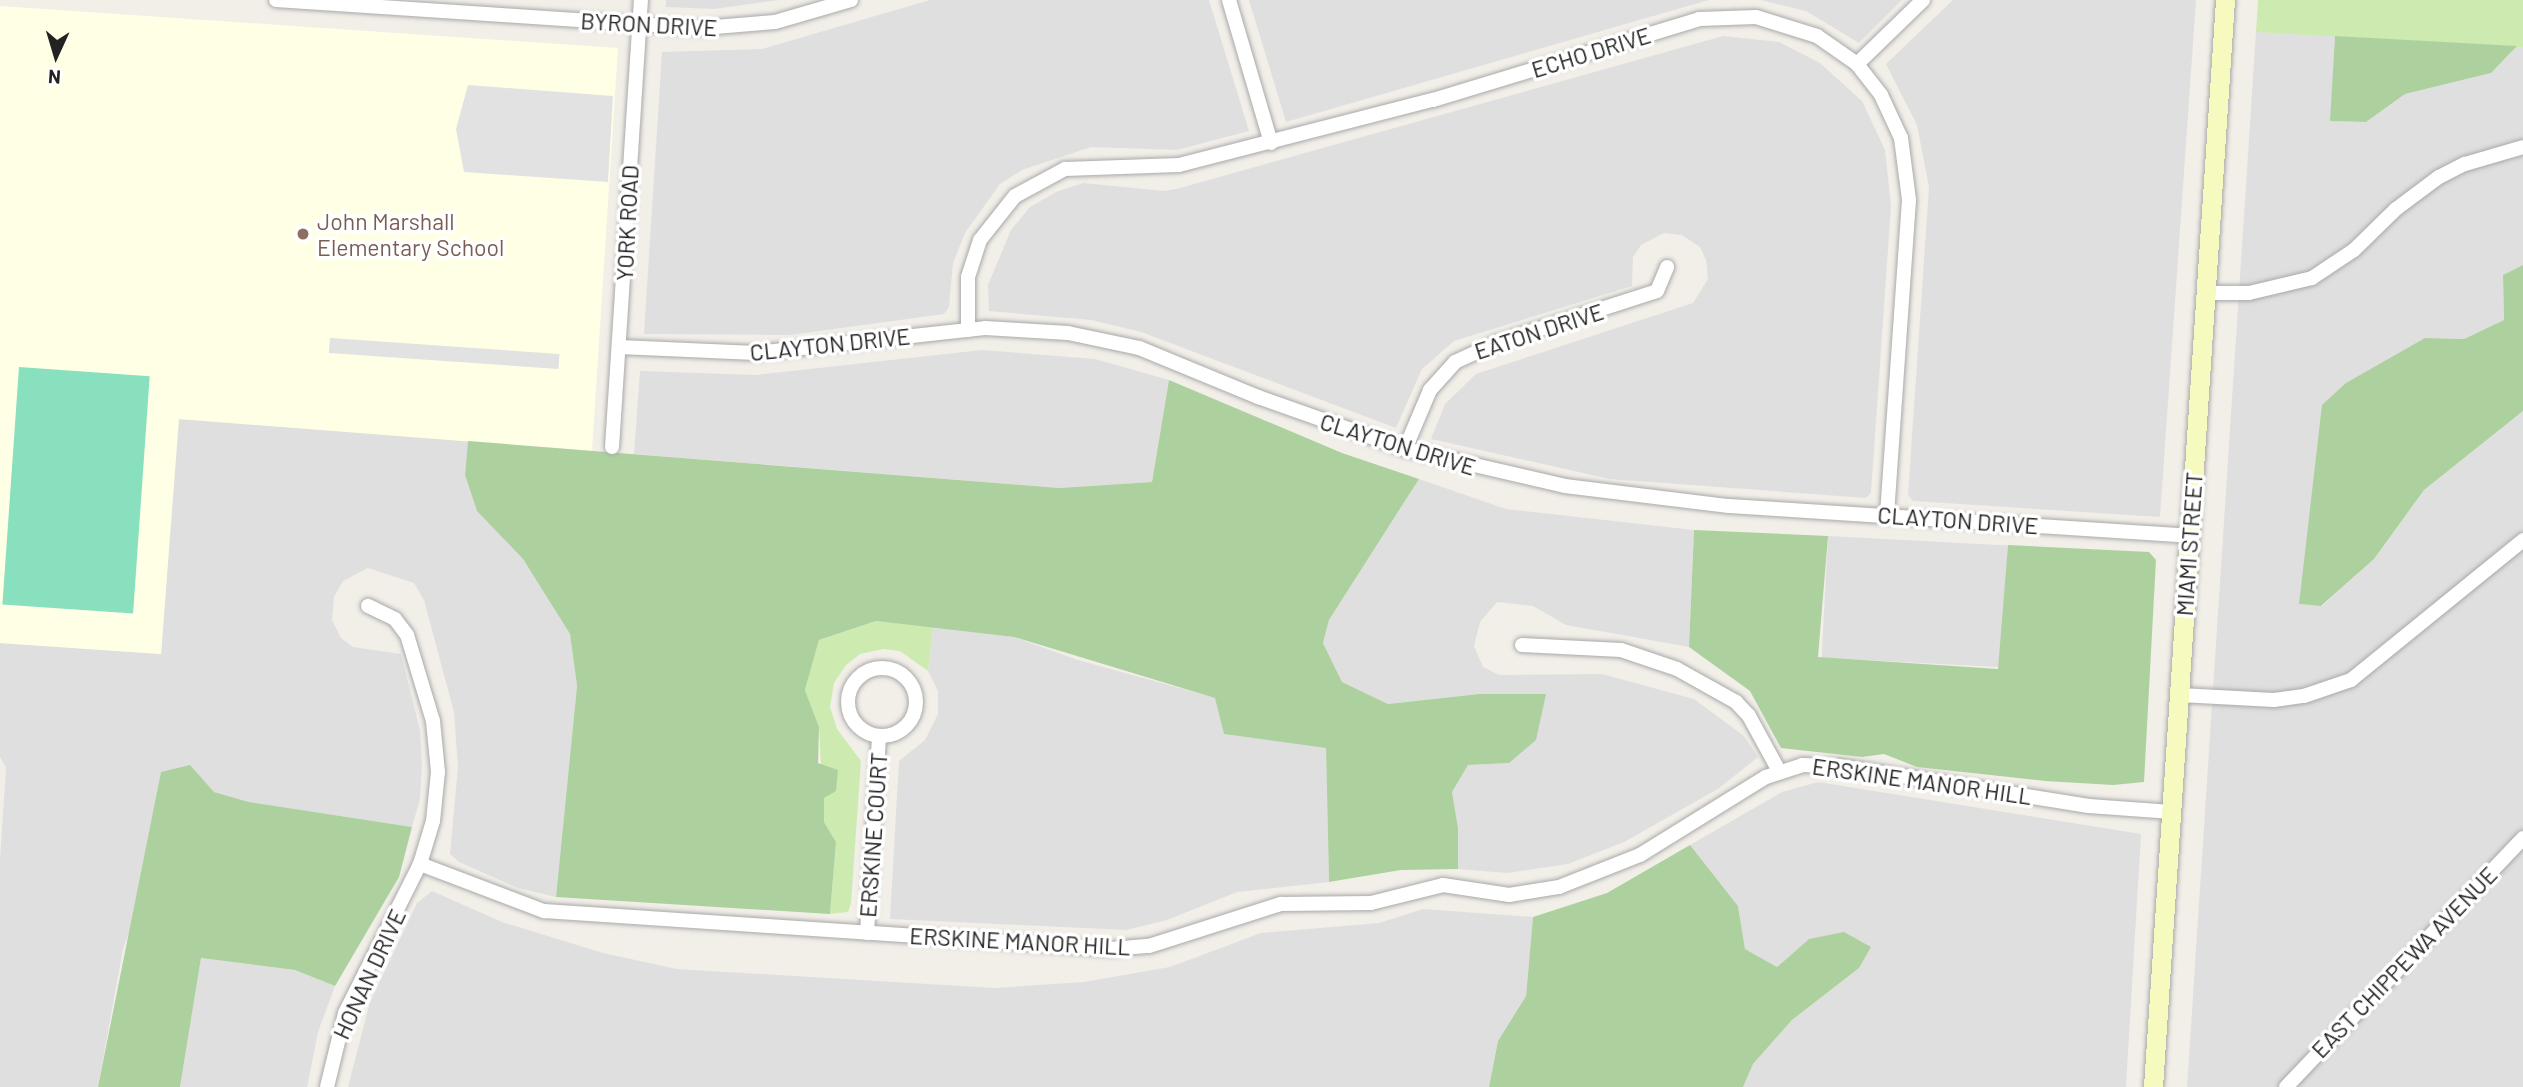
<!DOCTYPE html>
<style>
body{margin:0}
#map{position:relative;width:2523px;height:1087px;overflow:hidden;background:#f2efe9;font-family:Barlow,sans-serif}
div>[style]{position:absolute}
.residential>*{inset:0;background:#e0dfdf;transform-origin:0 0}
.education>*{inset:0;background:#ffffe5}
.grass>*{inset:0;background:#cdebb0}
.forest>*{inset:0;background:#add19e}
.pitch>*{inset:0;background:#88e0be;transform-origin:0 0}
.parking>*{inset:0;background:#e2e2e2;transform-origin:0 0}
.roads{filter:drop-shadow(0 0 2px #a9a9a9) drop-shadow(0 0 2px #a9a9a9)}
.street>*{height:14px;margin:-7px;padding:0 7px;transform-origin:7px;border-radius:7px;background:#fff}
.street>.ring{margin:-7px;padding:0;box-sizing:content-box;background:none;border:14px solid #fff;border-radius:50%}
.secondary>*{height:19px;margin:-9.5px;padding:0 9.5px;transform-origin:9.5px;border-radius:9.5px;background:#f7fabf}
.dots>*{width:19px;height:19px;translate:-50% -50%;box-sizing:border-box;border:4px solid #fff;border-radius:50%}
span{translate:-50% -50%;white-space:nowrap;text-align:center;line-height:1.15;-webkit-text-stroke:7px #fff;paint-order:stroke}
.street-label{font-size:23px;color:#222}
.education-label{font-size:23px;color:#785e54}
.left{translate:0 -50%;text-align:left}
.north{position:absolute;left:21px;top:21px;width:70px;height:70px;-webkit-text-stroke:5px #fff;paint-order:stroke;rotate:184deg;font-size:19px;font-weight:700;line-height:28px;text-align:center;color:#222}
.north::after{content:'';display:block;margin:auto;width:24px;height:32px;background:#222;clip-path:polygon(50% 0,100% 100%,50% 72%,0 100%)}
</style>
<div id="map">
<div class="residential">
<div style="clip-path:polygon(666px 0,779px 0,714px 9px,666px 7px)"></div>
<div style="clip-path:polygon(930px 0,1209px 0,1249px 131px,1177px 150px,1091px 147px,1022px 170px,1000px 184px,965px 233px,953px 263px,949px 307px,944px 314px,790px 335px,644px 334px,662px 52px,762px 49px)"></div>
<div style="clip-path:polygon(1249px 0,1709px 0,1286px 122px)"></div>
<div style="clip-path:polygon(1761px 0,1902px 0,1859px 43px,1806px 11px)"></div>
<div style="clip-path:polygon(1953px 0,2196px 0,2160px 517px,1913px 501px,1908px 495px,1929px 187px,1917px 125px,1886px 64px)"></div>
<div style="clip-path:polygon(2256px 32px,2335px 36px,2331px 121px,2366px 122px,2405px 94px,2491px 73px,2517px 46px,2523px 47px,2523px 265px,2503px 275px,2504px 320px,2464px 339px,2425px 338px,2299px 604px,2322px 606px,2374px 559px,2424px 490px,2523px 411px,2523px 1087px,2187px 1087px)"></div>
<div style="clip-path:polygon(1723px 36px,1779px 42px,1820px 63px,1862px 101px,1885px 150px,1891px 206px,1871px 493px,1866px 498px,1610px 479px,1431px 439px,1445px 404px,1476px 374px,1693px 303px,1708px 279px,1706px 260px,1700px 247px,1682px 235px,1664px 233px,1641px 245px,1633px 257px,1632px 286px,1454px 341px,1422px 369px,1396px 428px,1141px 332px,1091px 320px,989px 311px,988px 285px,1011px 230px,1030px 207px,1056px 192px,1083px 183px,1165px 191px,1180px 188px)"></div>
<div style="clip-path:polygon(982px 350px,1095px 359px,1169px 380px,1152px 482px,1059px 488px,634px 454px,640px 371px,756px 375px)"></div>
<div style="clip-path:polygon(178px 419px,468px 441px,465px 475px,477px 511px,523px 559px,570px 634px,577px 686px,556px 897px,518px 888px,459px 862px,450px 854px,458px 767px,454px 712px,424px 600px,414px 583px,368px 568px,343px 581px,334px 597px,332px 620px,341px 638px,353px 647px,401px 654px,420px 730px,422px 765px,420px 799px,412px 827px,249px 802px,214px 792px,190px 766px,123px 949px,98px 1087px,0 1087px,0 860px,6px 768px,0 757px,0 643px,161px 654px)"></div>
<div style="clip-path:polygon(1419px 479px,1506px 509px,1694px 530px,1689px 647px,1566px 625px,1533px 606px,1497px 602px,1480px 622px,1474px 646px,1483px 667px,1499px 675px,1602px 674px,1694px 699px,1744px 736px,1758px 757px,1718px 789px,1624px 842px,1568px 864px,1507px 873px,1458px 869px,1458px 828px,1452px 792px,1468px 765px,1509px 763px,1479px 694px,1388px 704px,1342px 682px,1323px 643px,1329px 620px)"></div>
<div style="left:1828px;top:536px;width:180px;height:122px;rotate:3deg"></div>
<div style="clip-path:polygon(933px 627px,1014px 637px,1078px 660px,1216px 698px,1224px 734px,1326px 747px,1329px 882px,1237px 892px,1167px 920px,1126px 930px,890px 919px,899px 761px,925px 740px,938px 714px,938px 691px,928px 671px)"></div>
<div style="clip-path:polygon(1818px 782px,2141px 834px,2126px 1087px,1743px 1087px,1753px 1064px,1792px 1020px,1859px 968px,1809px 939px,1777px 967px,1745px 949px,1738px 906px,1690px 845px,1782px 792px)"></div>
<div style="clip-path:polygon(432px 891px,502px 922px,603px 953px,677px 969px,994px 988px,1084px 982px,1170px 967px,1261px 933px,1379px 923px,1423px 909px,1533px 917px,1526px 996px,1498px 1041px,1489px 1087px,348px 1087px,370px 1002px,417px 903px)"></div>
<div style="clip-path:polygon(201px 958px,295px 970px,335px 986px,318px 1032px,307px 1087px,180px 1087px)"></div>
</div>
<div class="education">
<div style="clip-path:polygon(0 6px,618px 48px,592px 451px,179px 419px,161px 654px,0 643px)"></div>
</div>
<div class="grass">
<div style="clip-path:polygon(2258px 0,2523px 0,2523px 47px,2256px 32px)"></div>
<div style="clip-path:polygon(876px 621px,933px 627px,928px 671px,900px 651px,883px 649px,860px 654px,846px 665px,834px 683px,830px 707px,837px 729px,861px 761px,851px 903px,848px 912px,830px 914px,836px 842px,824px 822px,819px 727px,805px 690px,819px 640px)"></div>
</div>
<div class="forest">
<div style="clip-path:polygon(2335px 36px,2517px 46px,2491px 73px,2405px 94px,2366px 122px,2330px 121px)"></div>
<div style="clip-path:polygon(2523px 265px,2523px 411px,2424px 490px,2374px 559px,2321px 606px,2299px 604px,2322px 405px,2346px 383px,2425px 338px,2464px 339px,2504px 320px,2503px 275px)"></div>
<div style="clip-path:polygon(1169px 380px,1342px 453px,1419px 479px,1329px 620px,1323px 643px,1342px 682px,1388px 704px,1479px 694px,1546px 694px,1536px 740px,1509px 763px,1468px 765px,1452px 792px,1458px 828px,1458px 869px,1401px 870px,1329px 882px,1326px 748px,1224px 734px,1215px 698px,1014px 637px,876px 621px,819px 640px,805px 690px,819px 727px,818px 763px,838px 770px,836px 791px,824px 798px,824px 822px,836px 842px,830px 914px,556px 897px,577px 686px,570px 634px,523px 559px,477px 511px,465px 475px,468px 441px,1059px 488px,1152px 482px)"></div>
<div style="clip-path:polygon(1694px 530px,1828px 536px,1818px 657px,1998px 669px,2008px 545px,2149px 552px,2156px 560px,2144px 782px,2113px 785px,2045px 781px,1917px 767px,1884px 754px,1862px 757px,1781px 748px,1750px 691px,1689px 647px)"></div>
<div style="clip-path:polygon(190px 765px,214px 792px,249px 802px,412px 827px,399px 877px,335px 986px,295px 970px,201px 958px,180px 1087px,98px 1087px,161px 772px)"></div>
<div style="clip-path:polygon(1690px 845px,1738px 906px,1745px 949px,1777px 967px,1809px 939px,1844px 932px,1871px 947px,1859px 968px,1792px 1020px,1753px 1064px,1743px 1087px,1489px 1087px,1498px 1041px,1526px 996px,1533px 917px,1607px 893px)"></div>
</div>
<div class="pitch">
<div style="left:19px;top:367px;width:131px;height:238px;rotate:4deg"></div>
</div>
<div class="parking">
<div style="clip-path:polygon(468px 85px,613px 96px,608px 182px,464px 172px,456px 129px)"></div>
<div style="left:330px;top:338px;width:230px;height:15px;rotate:4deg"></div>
</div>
<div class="roads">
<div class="street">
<div style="left:276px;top:0;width:428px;rotate:3.8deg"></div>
<div style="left:703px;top:28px;width:72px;rotate:-4.8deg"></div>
<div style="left:775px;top:22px;width:79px;rotate:-16.1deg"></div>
<div style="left:1229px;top:0;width:149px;rotate:73.6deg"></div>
<div style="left:1857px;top:64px;width:92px;rotate:-44.1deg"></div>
<div style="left:2206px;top:293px;width:43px"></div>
<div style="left:2249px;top:293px;width:65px;rotate:-13.4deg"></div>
<div style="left:2312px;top:278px;width:50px;rotate:-33.7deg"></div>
<div style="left:2354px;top:250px;width:59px;rotate:-44.3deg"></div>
<div style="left:2396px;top:209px;width:54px;rotate:-36.7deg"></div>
<div style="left:2439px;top:177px;width:29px;rotate:-27deg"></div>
<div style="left:2465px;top:164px;width:60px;rotate:-16.3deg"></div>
<div style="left:968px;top:330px;width:53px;rotate:-90deg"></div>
<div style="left:968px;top:277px;width:39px;rotate:-72deg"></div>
<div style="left:980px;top:240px;width:56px;rotate:-51.5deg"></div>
<div style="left:1015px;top:196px;width:57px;rotate:-28.4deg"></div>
<div style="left:1065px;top:169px;width:114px;rotate:-2deg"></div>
<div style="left:1179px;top:165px;width:262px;rotate:-14.4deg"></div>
<div style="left:1433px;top:100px;width:278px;rotate:-16.9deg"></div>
<div style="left:1699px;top:19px;width:57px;rotate:-2deg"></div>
<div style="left:1756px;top:17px;width:64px;rotate:17.3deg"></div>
<div style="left:1817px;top:36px;width:49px;rotate:35deg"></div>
<div style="left:1857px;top:64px;width:39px;rotate:52deg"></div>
<div style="left:1881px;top:95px;width:47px;rotate:65.1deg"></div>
<div style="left:1901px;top:138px;width:63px;rotate:82.6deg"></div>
<div style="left:1909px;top:200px;width:317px;rotate:94deg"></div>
<div style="left:619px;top:347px;width:137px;rotate:2.5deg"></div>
<div style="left:756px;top:353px;width:230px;rotate:-6.2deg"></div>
<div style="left:985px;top:328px;width:83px;rotate:3.4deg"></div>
<div style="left:1068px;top:333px;width:73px;rotate:11.9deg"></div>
<div style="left:1139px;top:348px;width:129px;rotate:22.4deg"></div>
<div style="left:1258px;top:397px;width:156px;rotate:19.5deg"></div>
<div style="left:1405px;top:449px;width:164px;rotate:13deg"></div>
<div style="left:1565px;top:486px;width:165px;rotate:7deg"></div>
<div style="left:1729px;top:506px;width:462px;rotate:3.7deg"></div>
<div style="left:612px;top:447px;width:448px;rotate:-86.3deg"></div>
<div style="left:1405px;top:449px;width:64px;rotate:-67deg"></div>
<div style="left:1430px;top:390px;width:38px;rotate:-48deg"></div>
<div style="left:1455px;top:362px;width:45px;rotate:-24.9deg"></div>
<div style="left:1496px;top:343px;width:169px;rotate:-17.9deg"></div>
<div style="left:1657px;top:291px;width:26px;rotate:-67deg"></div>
<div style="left:1522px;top:645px;width:99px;rotate:2.9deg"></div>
<div style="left:1621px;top:650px;width:59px;rotate:18.7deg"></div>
<div style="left:1677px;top:669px;width:68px;rotate:29.2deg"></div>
<div style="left:1736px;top:702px;width:19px;rotate:47deg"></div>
<div style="left:1749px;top:716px;width:63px;rotate:61.4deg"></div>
<div class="ring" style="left:848px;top:668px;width:54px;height:54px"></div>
<div style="left:2180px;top:695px;width:94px;rotate:3deg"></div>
<div style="left:2274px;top:700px;width:30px;rotate:-8deg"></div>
<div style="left:2304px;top:696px;width:50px;rotate:-18.8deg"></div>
<div style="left:2351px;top:680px;width:222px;rotate:-39.1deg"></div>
<div style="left:420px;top:864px;width:133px;rotate:20.8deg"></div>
<div style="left:544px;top:911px;width:568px;rotate:3.83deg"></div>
<div style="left:1111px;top:949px;width:38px;rotate:-5deg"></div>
<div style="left:1149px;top:946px;width:139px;rotate:-17.7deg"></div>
<div style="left:1281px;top:904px;width:90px;rotate:-0.6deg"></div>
<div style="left:1371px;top:903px;width:74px;rotate:-14deg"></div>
<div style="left:1443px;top:885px;width:67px;rotate:8.6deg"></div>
<div style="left:1509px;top:895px;width:51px;rotate:-9.1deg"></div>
<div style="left:1559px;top:887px;width:87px;rotate:-21.6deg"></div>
<div style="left:1640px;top:855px;width:148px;rotate:-31.8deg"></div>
<div style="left:1766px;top:777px;width:38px;rotate:-18deg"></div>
<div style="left:1802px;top:765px;width:37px;rotate:2deg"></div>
<div style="left:1839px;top:766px;width:253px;rotate:9.1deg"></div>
<div style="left:2089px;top:806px;width:83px;rotate:4.1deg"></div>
<div style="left:867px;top:933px;width:197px;rotate:-86.5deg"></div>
<div style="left:327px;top:1087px;width:76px;rotate:-76.3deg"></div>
<div style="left:345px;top:1013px;width:167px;rotate:-63.3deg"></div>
<div style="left:420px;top:864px;width:45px;rotate:-73.2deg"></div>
<div style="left:433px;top:821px;width:49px;rotate:-84.2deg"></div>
<div style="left:438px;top:772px;width:51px;rotate:-95.6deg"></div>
<div style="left:433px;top:721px;width:90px;rotate:-106.8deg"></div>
<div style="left:407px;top:635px;width:20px;rotate:-127deg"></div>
<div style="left:395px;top:619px;width:30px;rotate:-154deg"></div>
<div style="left:2286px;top:1087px;width:344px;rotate:-46.4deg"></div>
</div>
<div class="secondary">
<div style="left:2153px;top:1087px;width:1089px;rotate:-86.21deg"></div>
</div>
</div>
<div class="dots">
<div style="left:303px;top:234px;background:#8d6e63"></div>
</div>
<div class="street-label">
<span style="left:649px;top:24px;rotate:3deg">BYRON DRIVE</span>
<span style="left:1591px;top:52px;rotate:-17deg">ECHO DRIVE</span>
<span style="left:627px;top:223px;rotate:-87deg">YORK ROAD</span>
<span style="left:1539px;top:331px;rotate:-18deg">EATON DRIVE</span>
<span style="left:830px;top:344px;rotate:-6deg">CLAYTON DRIVE</span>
<span style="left:1398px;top:444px;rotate:17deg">CLAYTON DRIVE</span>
<span style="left:1958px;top:520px;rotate:4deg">CLAYTON DRIVE</span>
<span style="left:2189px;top:544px;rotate:-86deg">MIAMI STREET</span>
<span style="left:1922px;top:781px;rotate:8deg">ERSKINE MANOR HILL</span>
<span style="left:873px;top:835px;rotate:-86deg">ERSKINE COURT</span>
<span style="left:1020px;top:941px;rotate:3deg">ERSKINE MANOR HILL</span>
<span style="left:2404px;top:962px;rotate:-46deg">EAST CHIPPEWA AVENUE</span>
<span style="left:369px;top:974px;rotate:-65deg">HONAN DRIVE</span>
</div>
<div class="education-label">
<span class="left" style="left:317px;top:234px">John Marshall<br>Elementary School</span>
</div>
<div class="north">N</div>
</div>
